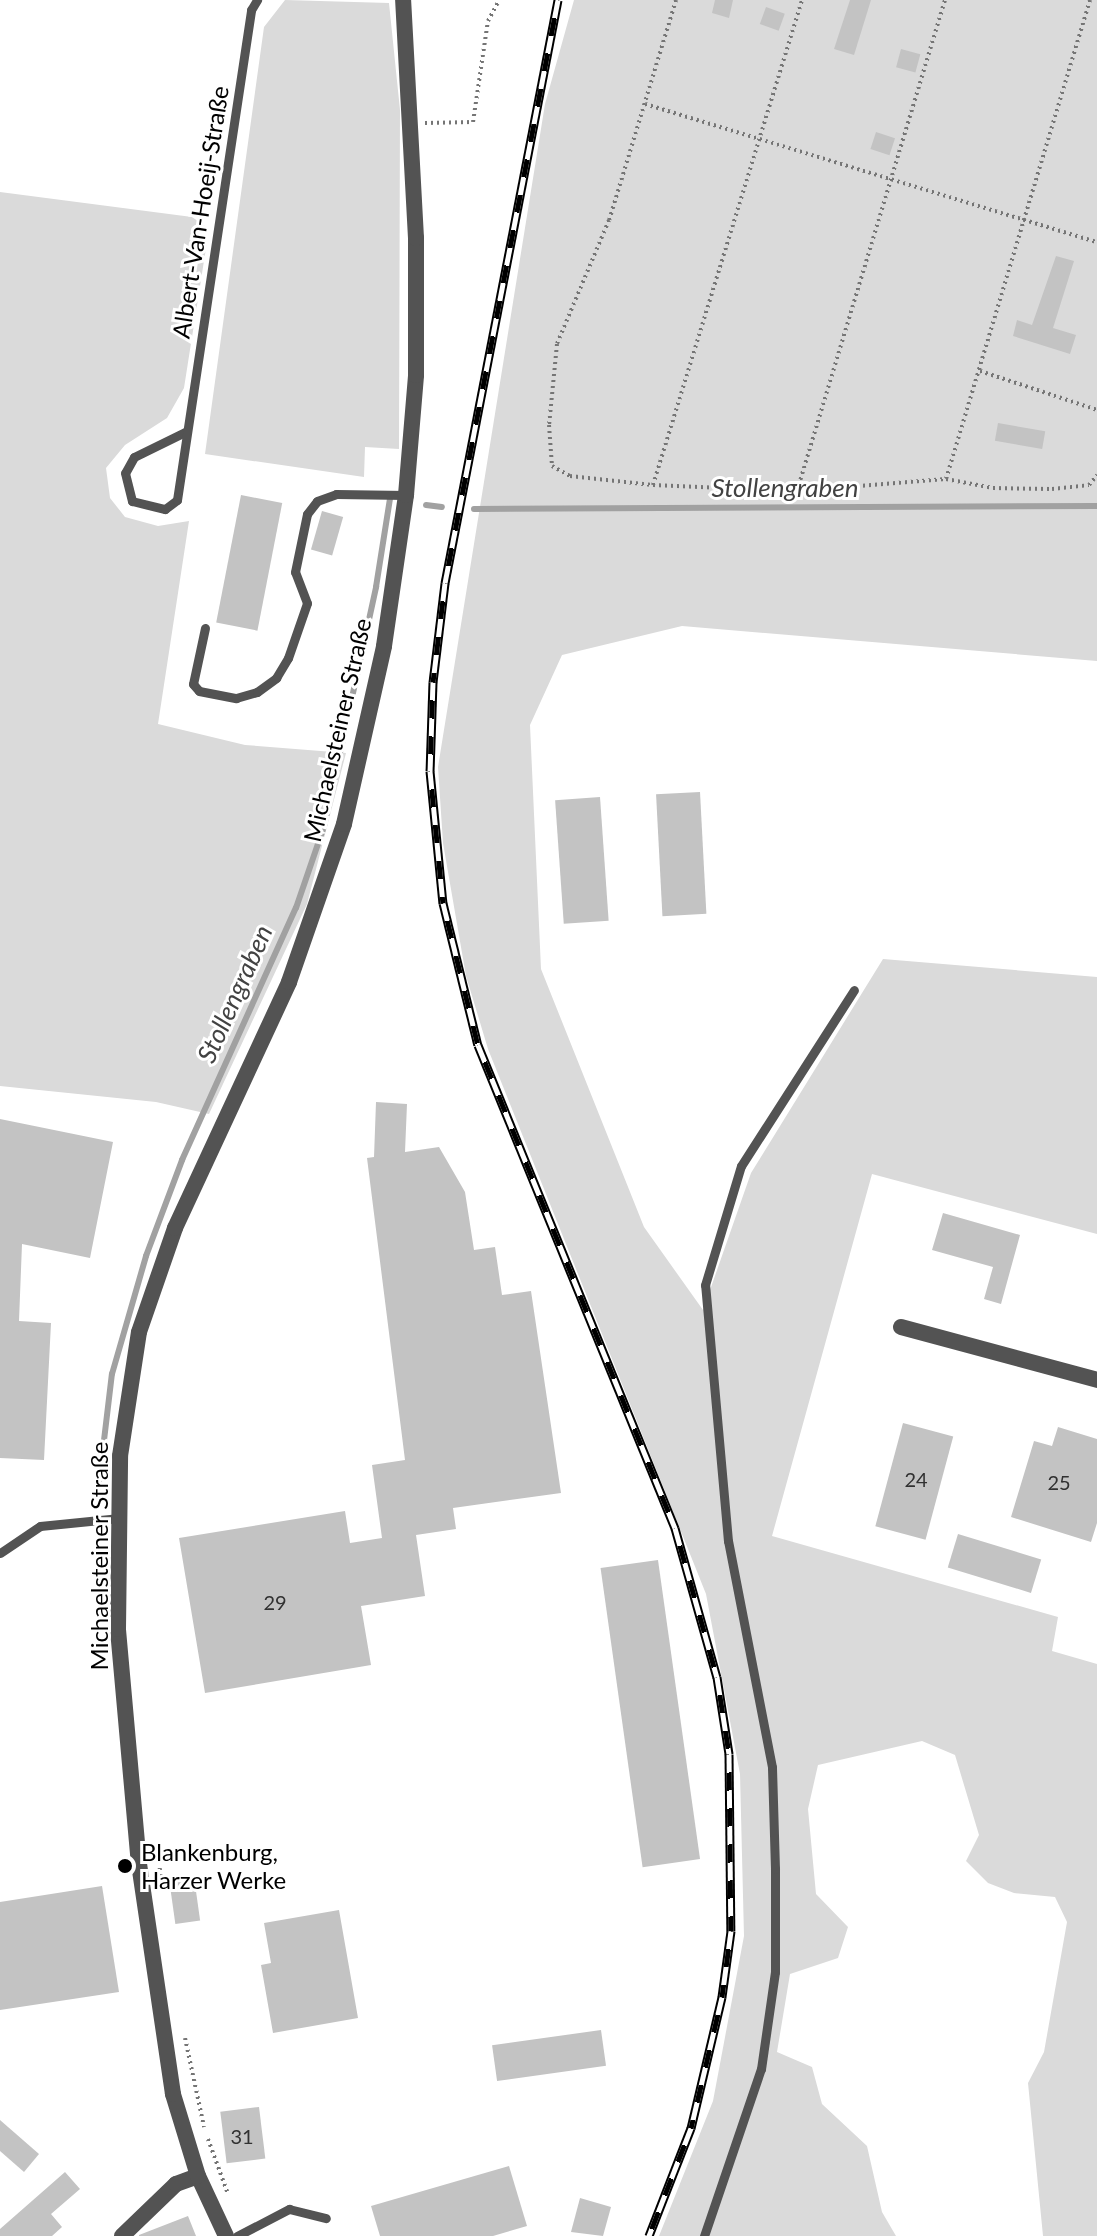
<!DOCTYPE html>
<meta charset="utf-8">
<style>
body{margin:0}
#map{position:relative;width:1097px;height:2236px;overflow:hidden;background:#fff;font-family:Lato,sans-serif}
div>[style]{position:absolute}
.green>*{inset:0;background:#dadada}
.stream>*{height:6px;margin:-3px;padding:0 3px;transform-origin:3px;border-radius:3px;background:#a1a1a1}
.building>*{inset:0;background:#c3c3c3;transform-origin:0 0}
.path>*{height:4px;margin-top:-2px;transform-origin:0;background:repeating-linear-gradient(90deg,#757575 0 2px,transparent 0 6px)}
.service>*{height:9px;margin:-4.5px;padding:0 4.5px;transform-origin:4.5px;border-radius:4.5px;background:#535353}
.minor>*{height:16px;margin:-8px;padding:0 8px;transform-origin:8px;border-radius:8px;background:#535353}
.tertiary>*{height:16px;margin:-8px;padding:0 8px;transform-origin:8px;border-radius:8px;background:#535353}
.rail>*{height:9px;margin-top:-4.5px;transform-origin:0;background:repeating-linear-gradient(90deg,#fff 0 18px,#000 0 36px);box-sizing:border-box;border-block:2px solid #000}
.dots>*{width:22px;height:22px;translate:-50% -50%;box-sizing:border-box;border:4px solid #fff;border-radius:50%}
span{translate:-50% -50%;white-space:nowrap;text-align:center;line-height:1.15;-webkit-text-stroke:6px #fff;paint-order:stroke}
.number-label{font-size:20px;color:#313131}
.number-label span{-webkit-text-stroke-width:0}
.street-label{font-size:24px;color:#000}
.poi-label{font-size:24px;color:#000}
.left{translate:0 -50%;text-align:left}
.water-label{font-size:26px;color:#424242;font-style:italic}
</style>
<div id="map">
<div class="green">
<div style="clip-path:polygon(285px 0,389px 3px,400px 110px,399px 449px,365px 447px,364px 477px,205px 454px,264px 27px)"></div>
<div style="clip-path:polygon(574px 0,1097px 0,1097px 661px,682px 626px,562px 655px,530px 725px,541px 969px,644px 1227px,703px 1310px,751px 1173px,883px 959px,1097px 977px,1097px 1234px,872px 1174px,772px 1536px,1058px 1617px,1052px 1651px,1097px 1664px,1097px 2236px,1043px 2236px,1028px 2083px,1044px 2052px,1067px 1922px,1055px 1897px,1014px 1893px,988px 1883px,966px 1861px,979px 1835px,955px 1755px,922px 1741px,818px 1765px,808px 1809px,816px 1894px,848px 1927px,838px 1958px,790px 1974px,777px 2052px,812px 2067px,822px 2104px,867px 2146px,882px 2212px,896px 2236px,659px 2236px,713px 2101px,744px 1936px,740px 1774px,706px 1594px,488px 1049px,466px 976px,443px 843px,438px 767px,545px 104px)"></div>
<div style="clip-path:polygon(0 192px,192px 217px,209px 229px,184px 388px,167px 418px,125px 445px,106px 468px,110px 498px,125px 517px,158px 526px,189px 521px,158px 724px,245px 745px,346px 753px,307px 904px,209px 1114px,156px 1102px,0 1086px)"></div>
</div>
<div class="stream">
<div style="left:426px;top:505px;width:16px;rotate:7deg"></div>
<div style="left:474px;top:509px;width:623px;rotate:-0.28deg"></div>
<div style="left:97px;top:1499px;width:126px;rotate:-83.2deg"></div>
<div style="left:112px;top:1374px;width:123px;rotate:-73.9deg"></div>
<div style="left:146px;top:1256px;width:103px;rotate:-69.4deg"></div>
<div style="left:182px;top:1160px;width:277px;rotate:-65.7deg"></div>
<div style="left:296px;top:908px;width:87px;rotate:-71.1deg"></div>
<div style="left:324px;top:826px;width:245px;rotate:-77.7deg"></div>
<div style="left:376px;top:587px;width:89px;rotate:-81deg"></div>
</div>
<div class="building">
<div style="clip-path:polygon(715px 0,733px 0,729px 18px,712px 13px)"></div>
<div style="clip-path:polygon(850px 0,871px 0,854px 55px,834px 49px)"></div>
<div style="left:766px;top:7px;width:20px;height:18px;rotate:20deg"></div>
<div style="left:901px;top:49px;width:20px;height:19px;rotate:15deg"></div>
<div style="left:876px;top:132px;width:20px;height:18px;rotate:18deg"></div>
<div style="clip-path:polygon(1056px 256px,1074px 261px,1053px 328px,1076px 335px,1070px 354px,1013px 336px,1017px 320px,1032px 325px)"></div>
<div style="left:998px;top:423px;width:48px;height:18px;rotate:10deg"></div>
<div style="left:241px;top:495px;width:42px;height:130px;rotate:11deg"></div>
<div style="left:322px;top:511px;width:22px;height:40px;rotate:16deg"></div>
<div style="left:700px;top:792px;width:122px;height:44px;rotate:87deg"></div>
<div style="left:600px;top:797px;width:124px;height:45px;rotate:86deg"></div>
<div style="clip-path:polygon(376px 1102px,407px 1104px,405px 1152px,439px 1147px,465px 1192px,474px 1250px,495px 1247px,502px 1295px,531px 1291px,561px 1493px,453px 1508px,456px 1529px,416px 1535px,425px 1596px,361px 1606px,371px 1665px,205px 1693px,179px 1538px,345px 1511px,350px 1543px,382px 1538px,372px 1465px,405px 1460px,367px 1158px,374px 1157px)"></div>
<div style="clip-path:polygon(0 1119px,113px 1142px,90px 1258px,22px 1244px,19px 1321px,51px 1323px,44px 1460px,0 1458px)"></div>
<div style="clip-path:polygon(943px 1213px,1020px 1235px,1001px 1304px,984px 1299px,993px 1267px,932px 1250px)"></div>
<div style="left:903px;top:1423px;width:52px;height:107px;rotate:15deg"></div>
<div style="clip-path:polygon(1058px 1427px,1097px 1439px,1097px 1523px,1091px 1542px,1011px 1517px,1034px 1441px,1052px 1446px)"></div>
<div style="left:958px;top:1534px;width:87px;height:35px;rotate:17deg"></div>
<div style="left:658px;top:1560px;width:302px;height:58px;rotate:82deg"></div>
<div style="left:194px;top:1877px;width:44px;height:25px;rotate:82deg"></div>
<div style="clip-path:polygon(102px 1886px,119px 1992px,0 2010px,0 1902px)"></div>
<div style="clip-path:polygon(339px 1910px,358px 2018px,273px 2033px,261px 1965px,271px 1963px,264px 1923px)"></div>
<div style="left:601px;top:2030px;width:36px;height:110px;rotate:82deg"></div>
<div style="left:259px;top:2107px;width:52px;height:39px;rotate:83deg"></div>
<div style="clip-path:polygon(0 2120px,39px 2154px,24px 2172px,0 2151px)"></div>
<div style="clip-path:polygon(509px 2166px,527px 2226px,493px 2236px,380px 2236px,371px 2206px)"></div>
<div style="clip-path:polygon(65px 2172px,80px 2189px,51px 2214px,62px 2227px,52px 2236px,0 2236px,0 2229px)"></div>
<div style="clip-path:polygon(580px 2198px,611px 2207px,603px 2236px,571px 2232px)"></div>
<div style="clip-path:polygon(188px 2216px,196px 2236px,139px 2236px,139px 2235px)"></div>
</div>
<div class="path">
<div style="left:676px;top:0;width:230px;rotate:106.9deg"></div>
<div style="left:609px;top:220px;width:134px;rotate:112.8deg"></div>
<div style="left:557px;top:344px;width:81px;rotate:95.6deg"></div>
<div style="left:549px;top:425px;width:41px;rotate:85.8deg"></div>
<div style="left:552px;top:466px;width:21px;rotate:29deg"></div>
<div style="left:570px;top:476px;width:83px;rotate:6.2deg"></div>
<div style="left:653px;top:485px;width:144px;rotate:2.4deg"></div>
<div style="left:797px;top:491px;width:149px;rotate:-4.6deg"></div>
<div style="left:1090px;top:0;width:500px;rotate:106.73deg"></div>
<div style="left:946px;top:479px;width:48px;rotate:10.8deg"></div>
<div style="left:993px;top:488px;width:59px;rotate:1deg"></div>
<div style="left:1052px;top:489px;width:37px;rotate:-6deg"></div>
<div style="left:1089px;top:485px;width:13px;rotate:-51deg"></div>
<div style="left:645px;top:104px;width:473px;rotate:17deg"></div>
<div style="left:425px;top:123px;width:48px;rotate:-1.2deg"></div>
<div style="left:473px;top:122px;width:102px;rotate:-81.6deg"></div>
<div style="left:488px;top:21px;width:24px;rotate:-62deg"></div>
<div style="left:980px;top:371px;width:123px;rotate:18.4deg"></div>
<div style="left:653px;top:485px;width:507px;rotate:-72.92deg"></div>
<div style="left:797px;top:491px;width:513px;rotate:-73.23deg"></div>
<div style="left:158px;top:1856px;width:27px;rotate:82deg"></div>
<div style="left:185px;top:2038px;width:91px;rotate:77.9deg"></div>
<div style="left:208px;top:2139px;width:59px;rotate:70deg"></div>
</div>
<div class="service">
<div style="left:187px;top:431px;width:59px;rotate:153.9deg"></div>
<div style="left:134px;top:457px;width:18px;rotate:119deg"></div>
<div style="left:125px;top:473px;width:29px;rotate:76deg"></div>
<div style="left:132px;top:501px;width:34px;rotate:14deg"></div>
<div style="left:165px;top:509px;width:15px;rotate:-37deg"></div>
<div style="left:177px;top:500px;width:496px;rotate:-81.4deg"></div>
<div style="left:251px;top:10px;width:12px;rotate:-59deg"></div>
<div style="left:205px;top:628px;width:57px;rotate:102.1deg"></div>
<div style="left:193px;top:684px;width:9px;rotate:49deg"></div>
<div style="left:199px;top:691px;width:38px;rotate:11deg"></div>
<div style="left:236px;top:698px;width:22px;rotate:-16deg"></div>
<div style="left:257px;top:692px;width:24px;rotate:-36deg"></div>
<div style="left:276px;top:678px;width:23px;rotate:-59deg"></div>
<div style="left:288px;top:658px;width:58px;rotate:-70.9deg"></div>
<div style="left:307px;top:603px;width:33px;rotate:-111deg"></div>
<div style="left:295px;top:572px;width:59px;rotate:-78.3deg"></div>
<div style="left:307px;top:514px;width:16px;rotate:-52deg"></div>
<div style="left:317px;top:501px;width:20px;rotate:-20deg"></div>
<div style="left:336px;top:494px;width:70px;rotate:0.8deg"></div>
<div style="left:0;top:1553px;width:48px;rotate:-34deg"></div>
<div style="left:40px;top:1526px;width:80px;rotate:-5.7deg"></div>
<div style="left:237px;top:2236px;width:59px;rotate:-27.4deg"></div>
<div style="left:289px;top:2209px;width:38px;rotate:14deg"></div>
<div style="left:704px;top:2236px;width:176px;rotate:-71.2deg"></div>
<div style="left:761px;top:2069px;width:98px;rotate:-81.8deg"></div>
<div style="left:775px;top:1972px;width:103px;rotate:-90deg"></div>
<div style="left:775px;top:1869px;width:102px;rotate:-91.7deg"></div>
<div style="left:772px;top:1767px;width:230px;rotate:-101deg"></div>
<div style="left:728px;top:1541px;width:257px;rotate:-95.1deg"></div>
<div style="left:705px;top:1285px;width:124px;rotate:-73.2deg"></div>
<div style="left:741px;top:1166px;width:209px;rotate:-57.3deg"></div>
</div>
<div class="minor">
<div style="left:901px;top:1327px;width:203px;rotate:15.1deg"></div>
<div style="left:122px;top:2236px;width:75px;rotate:-43.9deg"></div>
<div style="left:176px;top:2184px;width:23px;rotate:-20deg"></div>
</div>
<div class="tertiary">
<div style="left:226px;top:2236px;width:66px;rotate:-115deg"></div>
<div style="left:198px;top:2176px;width:86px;rotate:-107deg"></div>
<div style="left:173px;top:2094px;width:232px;rotate:-98.4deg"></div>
<div style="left:139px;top:1865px;width:237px;rotate:-95.1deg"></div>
<div style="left:118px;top:1629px;width:173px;rotate:-89.3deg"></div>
<div style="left:120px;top:1456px;width:125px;rotate:-81.3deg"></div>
<div style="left:139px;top:1332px;width:110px;rotate:-70.9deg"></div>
<div style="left:175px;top:1228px;width:271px;rotate:-65.1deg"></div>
<div style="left:289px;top:982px;width:167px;rotate:-70.8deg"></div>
<div style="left:344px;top:824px;width:182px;rotate:-77.3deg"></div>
<div style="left:384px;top:646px;width:153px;rotate:-81.7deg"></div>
<div style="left:406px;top:495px;width:120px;rotate:-85.2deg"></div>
<div style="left:416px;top:375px;width:137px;rotate:-90deg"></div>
<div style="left:416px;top:238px;width:238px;rotate:-93.1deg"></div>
</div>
<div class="rail">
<div style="left:558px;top:0;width:594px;rotate:100.97deg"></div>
<div style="left:445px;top:583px;width:100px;rotate:96.9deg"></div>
<div style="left:433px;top:682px;width:89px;rotate:91.9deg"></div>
<div style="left:430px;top:771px;width:133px;rotate:84.4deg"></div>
<div style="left:443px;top:903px;width:146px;rotate:76.2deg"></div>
<div style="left:478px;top:1045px;width:522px;rotate:67.81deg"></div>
<div style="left:675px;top:1528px;width:155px;rotate:74.3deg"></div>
<div style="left:717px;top:1677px;width:78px;rotate:81.1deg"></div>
<div style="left:729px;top:1754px;width:177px;rotate:89.4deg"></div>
<div style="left:731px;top:1931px;width:67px;rotate:97.8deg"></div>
<div style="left:722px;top:1997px;width:135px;rotate:103.3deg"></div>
<div style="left:691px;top:2128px;width:116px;rotate:111.3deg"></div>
</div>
<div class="dots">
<div style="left:125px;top:1866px;background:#000"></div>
</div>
<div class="number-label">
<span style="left:916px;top:1479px">24</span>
<span style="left:1059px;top:1482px">25</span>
<span style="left:275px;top:1602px">29</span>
<span style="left:242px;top:2136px">31</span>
</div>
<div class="street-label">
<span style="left:200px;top:212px;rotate:-81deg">Albert-Van-Hoeij-Straße</span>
<span style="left:337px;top:730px;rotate:-77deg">Michaelsteiner Straße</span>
<span style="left:99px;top:1556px;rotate:-90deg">Michaelsteiner Straße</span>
</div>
<div class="poi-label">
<span class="left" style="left:141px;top:1866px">Blankenburg,<br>Harzer Werke</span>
</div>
<div class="water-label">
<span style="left:785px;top:488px">Stollengraben</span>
<span style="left:235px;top:994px;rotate:-66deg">Stollengraben</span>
</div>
</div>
